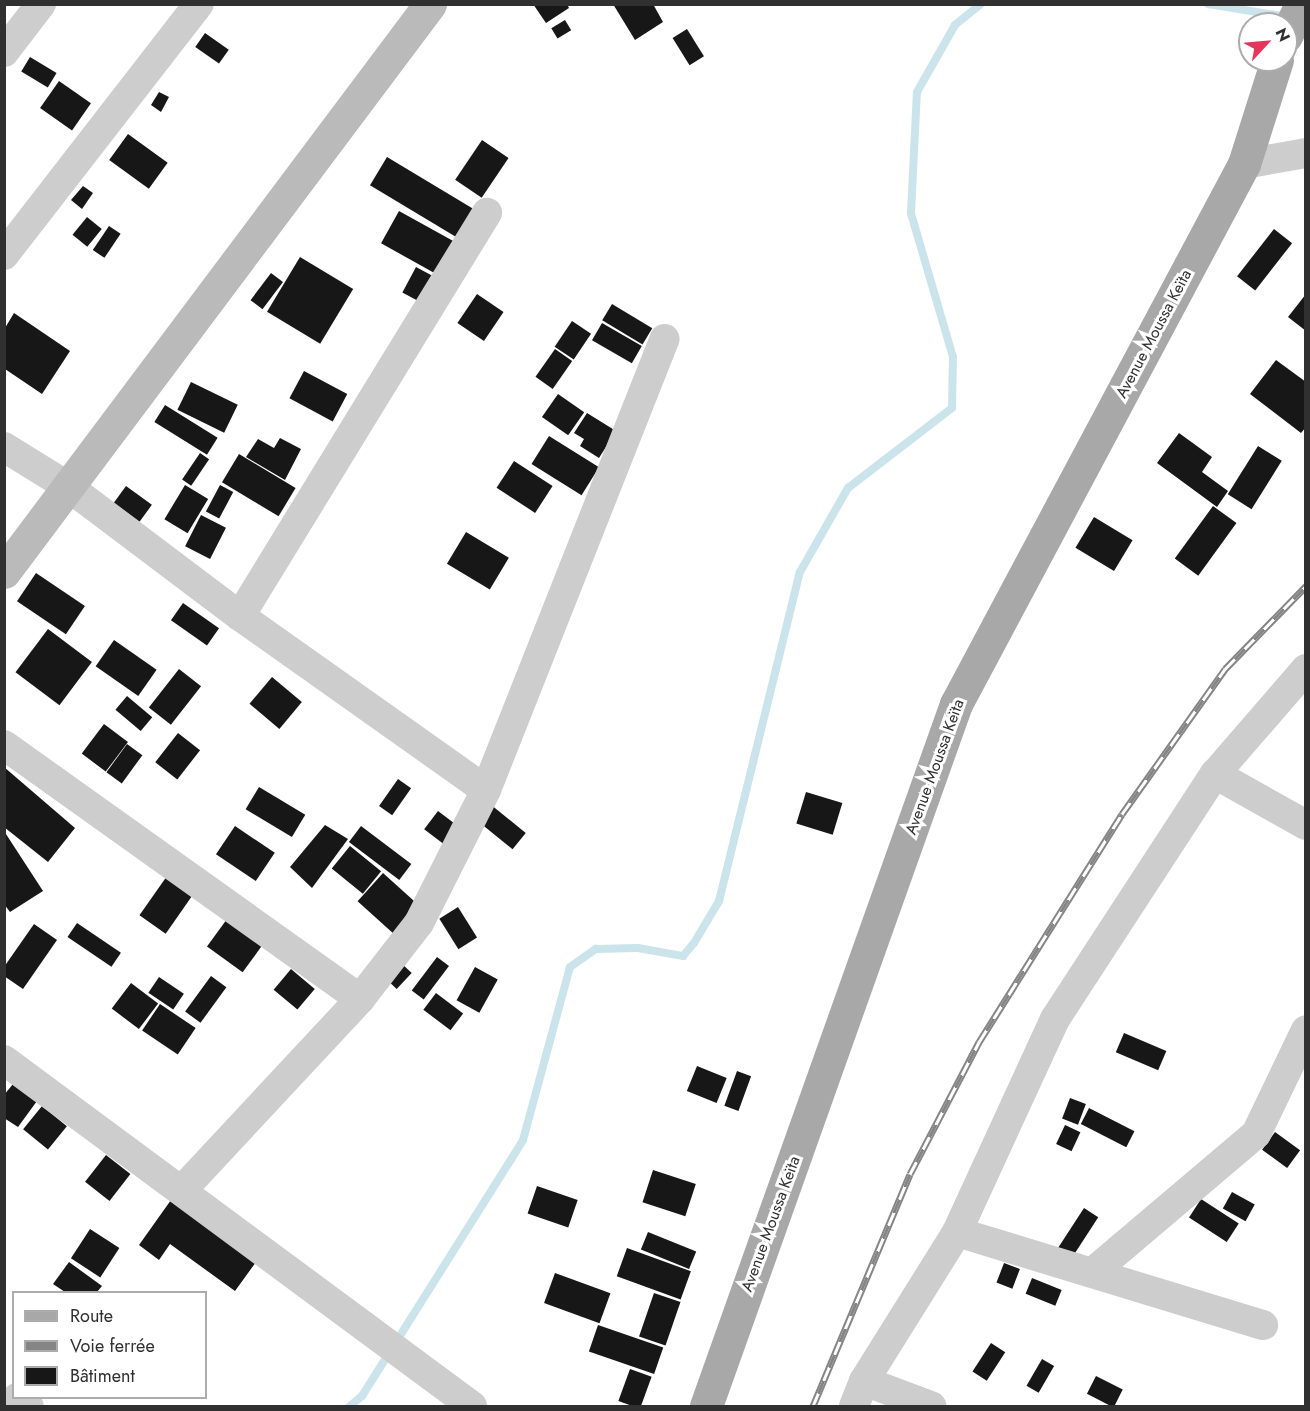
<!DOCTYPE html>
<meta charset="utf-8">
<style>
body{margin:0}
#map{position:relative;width:1310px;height:1411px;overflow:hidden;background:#fff;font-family:Jost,sans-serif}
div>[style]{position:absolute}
.stream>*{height:8px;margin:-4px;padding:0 4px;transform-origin:4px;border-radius:4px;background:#cbe4ec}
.building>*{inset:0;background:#171717;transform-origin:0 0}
.street>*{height:30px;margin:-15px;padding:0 15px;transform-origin:15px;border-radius:15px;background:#cdcdcd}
.secondary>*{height:33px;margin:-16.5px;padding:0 16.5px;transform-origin:16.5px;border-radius:16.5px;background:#bababa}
.primary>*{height:33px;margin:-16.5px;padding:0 16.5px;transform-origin:16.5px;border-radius:16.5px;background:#a8a8a8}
.rail>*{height:7px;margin-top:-3.5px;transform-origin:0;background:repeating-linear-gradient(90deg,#fff 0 14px,#858585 0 28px);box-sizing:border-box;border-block:2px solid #858585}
span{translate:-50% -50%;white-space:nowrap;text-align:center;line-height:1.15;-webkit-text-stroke:6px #fff;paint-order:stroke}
.street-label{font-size:16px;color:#303030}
.frame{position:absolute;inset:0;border:6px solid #303030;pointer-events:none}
.legend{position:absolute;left:12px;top:1291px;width:195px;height:108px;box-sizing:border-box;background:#fff;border:2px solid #acacac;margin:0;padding:8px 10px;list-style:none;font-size:18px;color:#303030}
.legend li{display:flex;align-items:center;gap:12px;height:30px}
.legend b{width:30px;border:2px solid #acacac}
.north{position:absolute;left:1238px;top:12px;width:60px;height:60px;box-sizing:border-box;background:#fff;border:2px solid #acacac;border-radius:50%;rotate:64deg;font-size:16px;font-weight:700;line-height:24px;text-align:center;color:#303030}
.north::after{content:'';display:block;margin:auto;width:21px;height:27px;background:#e5355b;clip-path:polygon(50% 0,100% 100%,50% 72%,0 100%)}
</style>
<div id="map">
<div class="stream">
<div style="left:1208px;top:4px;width:80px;rotate:9.3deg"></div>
<div style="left:350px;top:1406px;width:16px;rotate:-40deg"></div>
<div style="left:362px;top:1396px;width:302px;rotate:-57.8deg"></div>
<div style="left:523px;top:1140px;width:179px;rotate:-74.8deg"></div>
<div style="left:570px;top:967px;width:32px;rotate:-35deg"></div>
<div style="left:596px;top:949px;width:42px;rotate:-1.4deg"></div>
<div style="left:638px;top:948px;width:46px;rotate:10.1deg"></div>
<div style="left:683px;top:956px;width:17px;rotate:-50deg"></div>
<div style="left:694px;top:943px;width:49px;rotate:-59.2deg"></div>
<div style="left:719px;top:901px;width:339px;rotate:-76.2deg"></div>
<div style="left:800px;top:572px;width:97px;rotate:-60.3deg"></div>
<div style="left:848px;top:488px;width:131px;rotate:-37.6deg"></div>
<div style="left:952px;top:408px;width:51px;rotate:-88.9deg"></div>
<div style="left:953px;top:357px;width:150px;rotate:-106.3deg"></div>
<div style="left:911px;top:213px;width:121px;rotate:-87.2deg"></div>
<div style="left:917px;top:92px;width:77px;rotate:-60.4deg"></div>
<div style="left:955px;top:25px;width:33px;rotate:-39deg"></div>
</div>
<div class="building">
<div style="clip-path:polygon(533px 4px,567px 4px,569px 8px,546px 23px)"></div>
<div style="clip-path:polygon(613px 4px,653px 4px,663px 22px,635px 40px)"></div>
<div style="left:565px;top:20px;width:12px;height:16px;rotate:59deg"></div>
<div style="left:687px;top:29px;width:32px;height:17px;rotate:58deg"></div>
<div style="left:205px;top:33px;width:29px;height:17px;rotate:35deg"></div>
<div style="left:30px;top:57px;width:31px;height:17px;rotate:31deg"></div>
<div style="left:59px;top:81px;width:39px;height:33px;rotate:35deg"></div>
<div style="clip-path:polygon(159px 92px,169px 97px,161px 112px,151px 105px)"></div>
<div style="left:128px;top:134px;width:49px;height:32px;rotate:36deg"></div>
<div style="left:482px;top:140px;width:32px;height:48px;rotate:34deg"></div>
<div style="left:387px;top:157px;width:100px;height:33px;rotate:31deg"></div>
<div style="clip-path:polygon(83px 186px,93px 193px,82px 209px,71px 200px)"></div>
<div style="left:399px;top:211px;width:62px;height:37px;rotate:29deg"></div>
<div style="left:87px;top:217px;width:19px;height:23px;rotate:39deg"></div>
<div style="left:109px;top:226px;width:14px;height:29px;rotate:34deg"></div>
<div style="left:1274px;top:229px;width:23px;height:60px;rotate:38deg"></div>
<div style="left:300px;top:257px;width:62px;height:64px;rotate:31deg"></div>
<div style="left:416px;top:267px;width:19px;height:29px;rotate:28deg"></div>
<div style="left:271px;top:273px;width:15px;height:34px;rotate:37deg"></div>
<div style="left:477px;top:294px;width:32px;height:35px;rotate:34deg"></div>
<div style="clip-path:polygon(1306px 294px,1306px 331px,1288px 317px)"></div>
<div style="left:612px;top:304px;width:47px;height:19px;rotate:31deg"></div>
<div style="clip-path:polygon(14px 313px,70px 351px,42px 394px,5px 369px,5px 328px)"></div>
<div style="left:572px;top:321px;width:23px;height:31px;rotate:34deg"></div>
<div style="left:602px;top:323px;width:46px;height:20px;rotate:30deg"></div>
<div style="left:555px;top:349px;width:21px;height:34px;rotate:35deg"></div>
<div style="clip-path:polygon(1276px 360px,1306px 382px,1306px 427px,1301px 433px,1250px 394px)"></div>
<div style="left:304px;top:371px;width:49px;height:31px;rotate:28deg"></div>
<div style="left:191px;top:382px;width:52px;height:31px;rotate:26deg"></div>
<div style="left:558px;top:394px;width:32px;height:28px;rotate:35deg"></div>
<div style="left:165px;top:405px;width:62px;height:20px;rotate:32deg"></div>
<div style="clip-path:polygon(587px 413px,616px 431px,599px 458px,580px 446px,584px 439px,574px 433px)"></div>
<div style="clip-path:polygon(1179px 433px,1212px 457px,1202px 472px,1228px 491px,1217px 507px,1157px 463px)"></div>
<div style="left:549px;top:436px;width:59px;height:33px;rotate:32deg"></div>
<div style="clip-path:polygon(280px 438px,301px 449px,285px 480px,246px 457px,258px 439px,274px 448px)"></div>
<div style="left:1258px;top:446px;width:28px;height:57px;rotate:32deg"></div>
<div style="left:200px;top:453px;width:11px;height:32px;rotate:34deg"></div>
<div style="left:239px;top:454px;width:66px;height:33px;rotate:31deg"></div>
<div style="left:514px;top:461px;width:46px;height:32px;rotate:33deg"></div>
<div style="left:185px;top:485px;width:27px;height:40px;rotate:31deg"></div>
<div style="left:220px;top:485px;width:15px;height:30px;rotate:28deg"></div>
<div style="left:126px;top:486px;width:32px;height:21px;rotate:36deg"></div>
<div style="left:1213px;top:506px;width:29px;height:65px;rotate:36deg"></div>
<div style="left:201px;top:515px;width:28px;height:35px;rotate:27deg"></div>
<div style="left:1094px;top:517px;width:45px;height:36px;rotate:31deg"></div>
<div style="left:466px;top:532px;width:50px;height:37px;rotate:31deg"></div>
<div style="left:36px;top:573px;width:59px;height:34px;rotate:34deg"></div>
<div style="left:183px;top:603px;width:44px;height:21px;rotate:35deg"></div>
<div style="left:48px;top:629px;width:55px;height:54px;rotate:37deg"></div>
<div style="left:114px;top:640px;width:52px;height:32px;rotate:35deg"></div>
<div style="left:179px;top:669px;width:28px;height:49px;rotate:38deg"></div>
<div style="left:272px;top:677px;width:39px;height:35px;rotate:40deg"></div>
<div style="left:127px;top:696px;width:33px;height:18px;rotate:40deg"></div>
<div style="left:104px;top:724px;width:30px;height:37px;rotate:37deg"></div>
<div style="left:178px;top:733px;width:28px;height:37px;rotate:38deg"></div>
<div style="left:127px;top:744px;width:19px;height:35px;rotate:36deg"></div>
<div style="clip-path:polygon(4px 767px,75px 828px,48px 862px,4px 827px)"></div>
<div style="left:398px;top:779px;width:16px;height:33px;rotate:35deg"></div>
<div style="left:259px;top:787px;width:54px;height:26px;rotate:31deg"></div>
<div style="left:806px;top:792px;width:38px;height:33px;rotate:17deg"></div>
<div style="left:490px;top:804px;width:46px;height:21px;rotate:39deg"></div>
<div style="left:438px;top:811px;width:31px;height:23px;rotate:37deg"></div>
<div style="clip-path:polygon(325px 825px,348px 839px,312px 888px,290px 867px)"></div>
<div style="left:235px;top:826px;width:48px;height:34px;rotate:34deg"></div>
<div style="left:361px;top:826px;width:63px;height:20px;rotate:37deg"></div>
<div style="clip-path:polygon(4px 831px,43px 891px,10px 912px,4px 904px)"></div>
<div style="left:350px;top:846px;width:40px;height:29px;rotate:39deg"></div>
<div style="left:383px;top:873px;width:50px;height:38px;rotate:42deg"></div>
<div style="left:167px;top:876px;width:32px;height:48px;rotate:35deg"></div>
<div style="left:458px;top:907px;width:36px;height:22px;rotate:58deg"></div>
<div style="left:227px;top:919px;width:44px;height:34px;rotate:36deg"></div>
<div style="left:77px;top:923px;width:53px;height:17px;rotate:34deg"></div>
<div style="clip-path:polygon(34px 924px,57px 940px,23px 989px,4px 976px,4px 967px)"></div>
<div style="left:437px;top:957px;width:15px;height:42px;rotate:37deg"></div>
<div style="left:400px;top:962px;width:16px;height:22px;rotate:43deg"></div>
<div style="left:475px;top:967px;width:26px;height:38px;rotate:29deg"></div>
<div style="left:291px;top:969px;width:31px;height:27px;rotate:40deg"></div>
<div style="left:211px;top:976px;width:19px;height:44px;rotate:36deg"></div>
<div style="left:159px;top:977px;width:30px;height:19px;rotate:34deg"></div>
<div style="left:131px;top:983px;width:34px;height:32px;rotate:37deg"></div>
<div style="left:436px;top:993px;width:34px;height:21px;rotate:37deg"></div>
<div style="left:160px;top:1004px;width:43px;height:32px;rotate:34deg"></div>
<div style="left:1124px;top:1033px;width:46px;height:21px;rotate:23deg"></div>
<div style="left:697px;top:1066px;width:32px;height:27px;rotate:22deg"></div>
<div style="left:737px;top:1071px;width:15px;height:37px;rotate:20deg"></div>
<div style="clip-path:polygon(13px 1084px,37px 1101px,18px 1127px,4px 1118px,4px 1095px)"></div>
<div style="left:1070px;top:1098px;width:17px;height:22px;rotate:21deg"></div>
<div style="left:42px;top:1106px;width:32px;height:30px;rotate:39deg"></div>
<div style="left:1089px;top:1108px;width:51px;height:18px;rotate:27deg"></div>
<div style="left:1065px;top:1125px;width:17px;height:21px;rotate:25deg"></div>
<div style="left:1275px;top:1132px;width:31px;height:22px;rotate:36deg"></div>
<div style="left:106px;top:1155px;width:31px;height:34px;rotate:38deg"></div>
<div style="left:653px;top:1170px;width:45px;height:34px;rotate:18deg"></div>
<div style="left:537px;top:1186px;width:43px;height:29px;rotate:19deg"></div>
<div style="left:1232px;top:1192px;width:26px;height:19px;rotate:29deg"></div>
<div style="left:1201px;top:1199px;width:45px;height:22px;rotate:33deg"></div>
<div style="clip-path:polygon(171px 1200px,256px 1262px,235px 1291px,170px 1244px,159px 1260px,139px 1245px)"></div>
<div style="left:1084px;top:1208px;width:17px;height:48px;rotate:33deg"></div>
<div style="left:90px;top:1229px;width:35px;height:35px;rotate:33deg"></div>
<div style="left:648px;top:1232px;width:52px;height:19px;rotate:22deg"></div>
<div style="left:627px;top:1248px;width:68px;height:30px;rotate:20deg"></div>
<div style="clip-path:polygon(69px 1262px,102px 1286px,97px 1292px,65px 1292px,53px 1284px)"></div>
<div style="left:1004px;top:1263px;width:17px;height:21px;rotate:21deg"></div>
<div style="left:555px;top:1273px;width:59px;height:32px;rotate:20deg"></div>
<div style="left:1032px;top:1278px;width:32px;height:17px;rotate:22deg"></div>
<div style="left:654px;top:1293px;width:28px;height:46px;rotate:19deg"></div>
<div style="left:598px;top:1325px;width:69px;height:28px;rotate:19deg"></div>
<div style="left:991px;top:1343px;width:17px;height:34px;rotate:33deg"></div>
<div style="left:1042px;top:1359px;width:14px;height:31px;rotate:30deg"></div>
<div style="left:630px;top:1369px;width:23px;height:34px;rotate:20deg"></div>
<div style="left:1096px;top:1376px;width:30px;height:20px;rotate:27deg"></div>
</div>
<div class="street">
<div style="left:4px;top:52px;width:61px;rotate:-52.4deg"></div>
<div style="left:1244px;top:164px;width:63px;rotate:-10.1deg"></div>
<div style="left:4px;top:255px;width:318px;rotate:-52.2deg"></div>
<div style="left:4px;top:447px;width:78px;rotate:31.8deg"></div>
<div style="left:70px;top:488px;width:213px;rotate:37deg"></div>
<div style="left:240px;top:616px;width:301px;rotate:35.3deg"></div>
<div style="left:240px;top:616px;width:473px;rotate:-58.5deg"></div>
<div style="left:4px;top:745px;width:437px;rotate:35.5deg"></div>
<div style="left:1215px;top:774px;width:104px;rotate:29.3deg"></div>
<div style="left:4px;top:1060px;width:582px;rotate:36.48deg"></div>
<div style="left:183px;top:1189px;width:260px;rotate:-47deg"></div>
<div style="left:360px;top:999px;width:96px;rotate:-52.2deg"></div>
<div style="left:419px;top:923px;width:149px;rotate:-63.3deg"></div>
<div style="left:486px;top:790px;width:485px;rotate:-68.4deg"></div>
<div style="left:957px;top:1232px;width:320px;rotate:16.9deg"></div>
<div style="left:1093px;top:1272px;width:214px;rotate:-40.3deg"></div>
<div style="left:1256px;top:1134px;width:115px;rotate:-64.3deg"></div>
<div style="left:864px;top:1381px;width:72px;rotate:20.5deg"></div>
<div style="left:17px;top:1398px;width:14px;rotate:34deg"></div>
<div style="left:854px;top:1406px;width:27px;rotate:-68deg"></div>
<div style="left:864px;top:1381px;width:176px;rotate:-58deg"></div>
<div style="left:957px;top:1232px;width:234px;rotate:-65.3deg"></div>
<div style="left:1055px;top:1019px;width:293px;rotate:-56.9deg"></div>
<div style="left:1215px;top:774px;width:139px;rotate:-49.1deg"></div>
</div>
<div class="secondary">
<div style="left:4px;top:572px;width:710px;rotate:-53.13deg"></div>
</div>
<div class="primary">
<div style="left:1286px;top:36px;width:35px;rotate:-65deg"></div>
<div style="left:706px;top:1406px;width:745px;rotate:-70.4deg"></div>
<div style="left:956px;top:704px;width:612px;rotate:-61.93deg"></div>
<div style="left:1244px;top:164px;width:109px;rotate:-72.4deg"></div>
</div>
<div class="rail">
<div style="left:813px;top:1406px;width:251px;rotate:-67.3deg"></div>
<div style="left:910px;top:1174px;width:149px;rotate:-62.4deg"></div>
<div style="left:979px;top:1042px;width:269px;rotate:-57.9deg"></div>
<div style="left:1122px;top:814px;width:178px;rotate:-54.6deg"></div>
<div style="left:1225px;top:669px;width:116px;rotate:-45.7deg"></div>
</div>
<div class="street-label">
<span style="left:1154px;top:334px;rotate:-62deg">Avenue Moussa Keïta</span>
<span style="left:935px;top:767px;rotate:-70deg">Avenue Moussa Keïta</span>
<span style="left:771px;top:1224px;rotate:-70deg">Avenue Moussa Keïta</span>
</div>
<div class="frame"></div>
<ul class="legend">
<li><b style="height:8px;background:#a8a8a8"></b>Route</li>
<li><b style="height:8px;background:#858585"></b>Voie ferrée</li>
<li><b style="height:16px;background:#171717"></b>Bâtiment</li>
</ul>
<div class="north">N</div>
</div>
